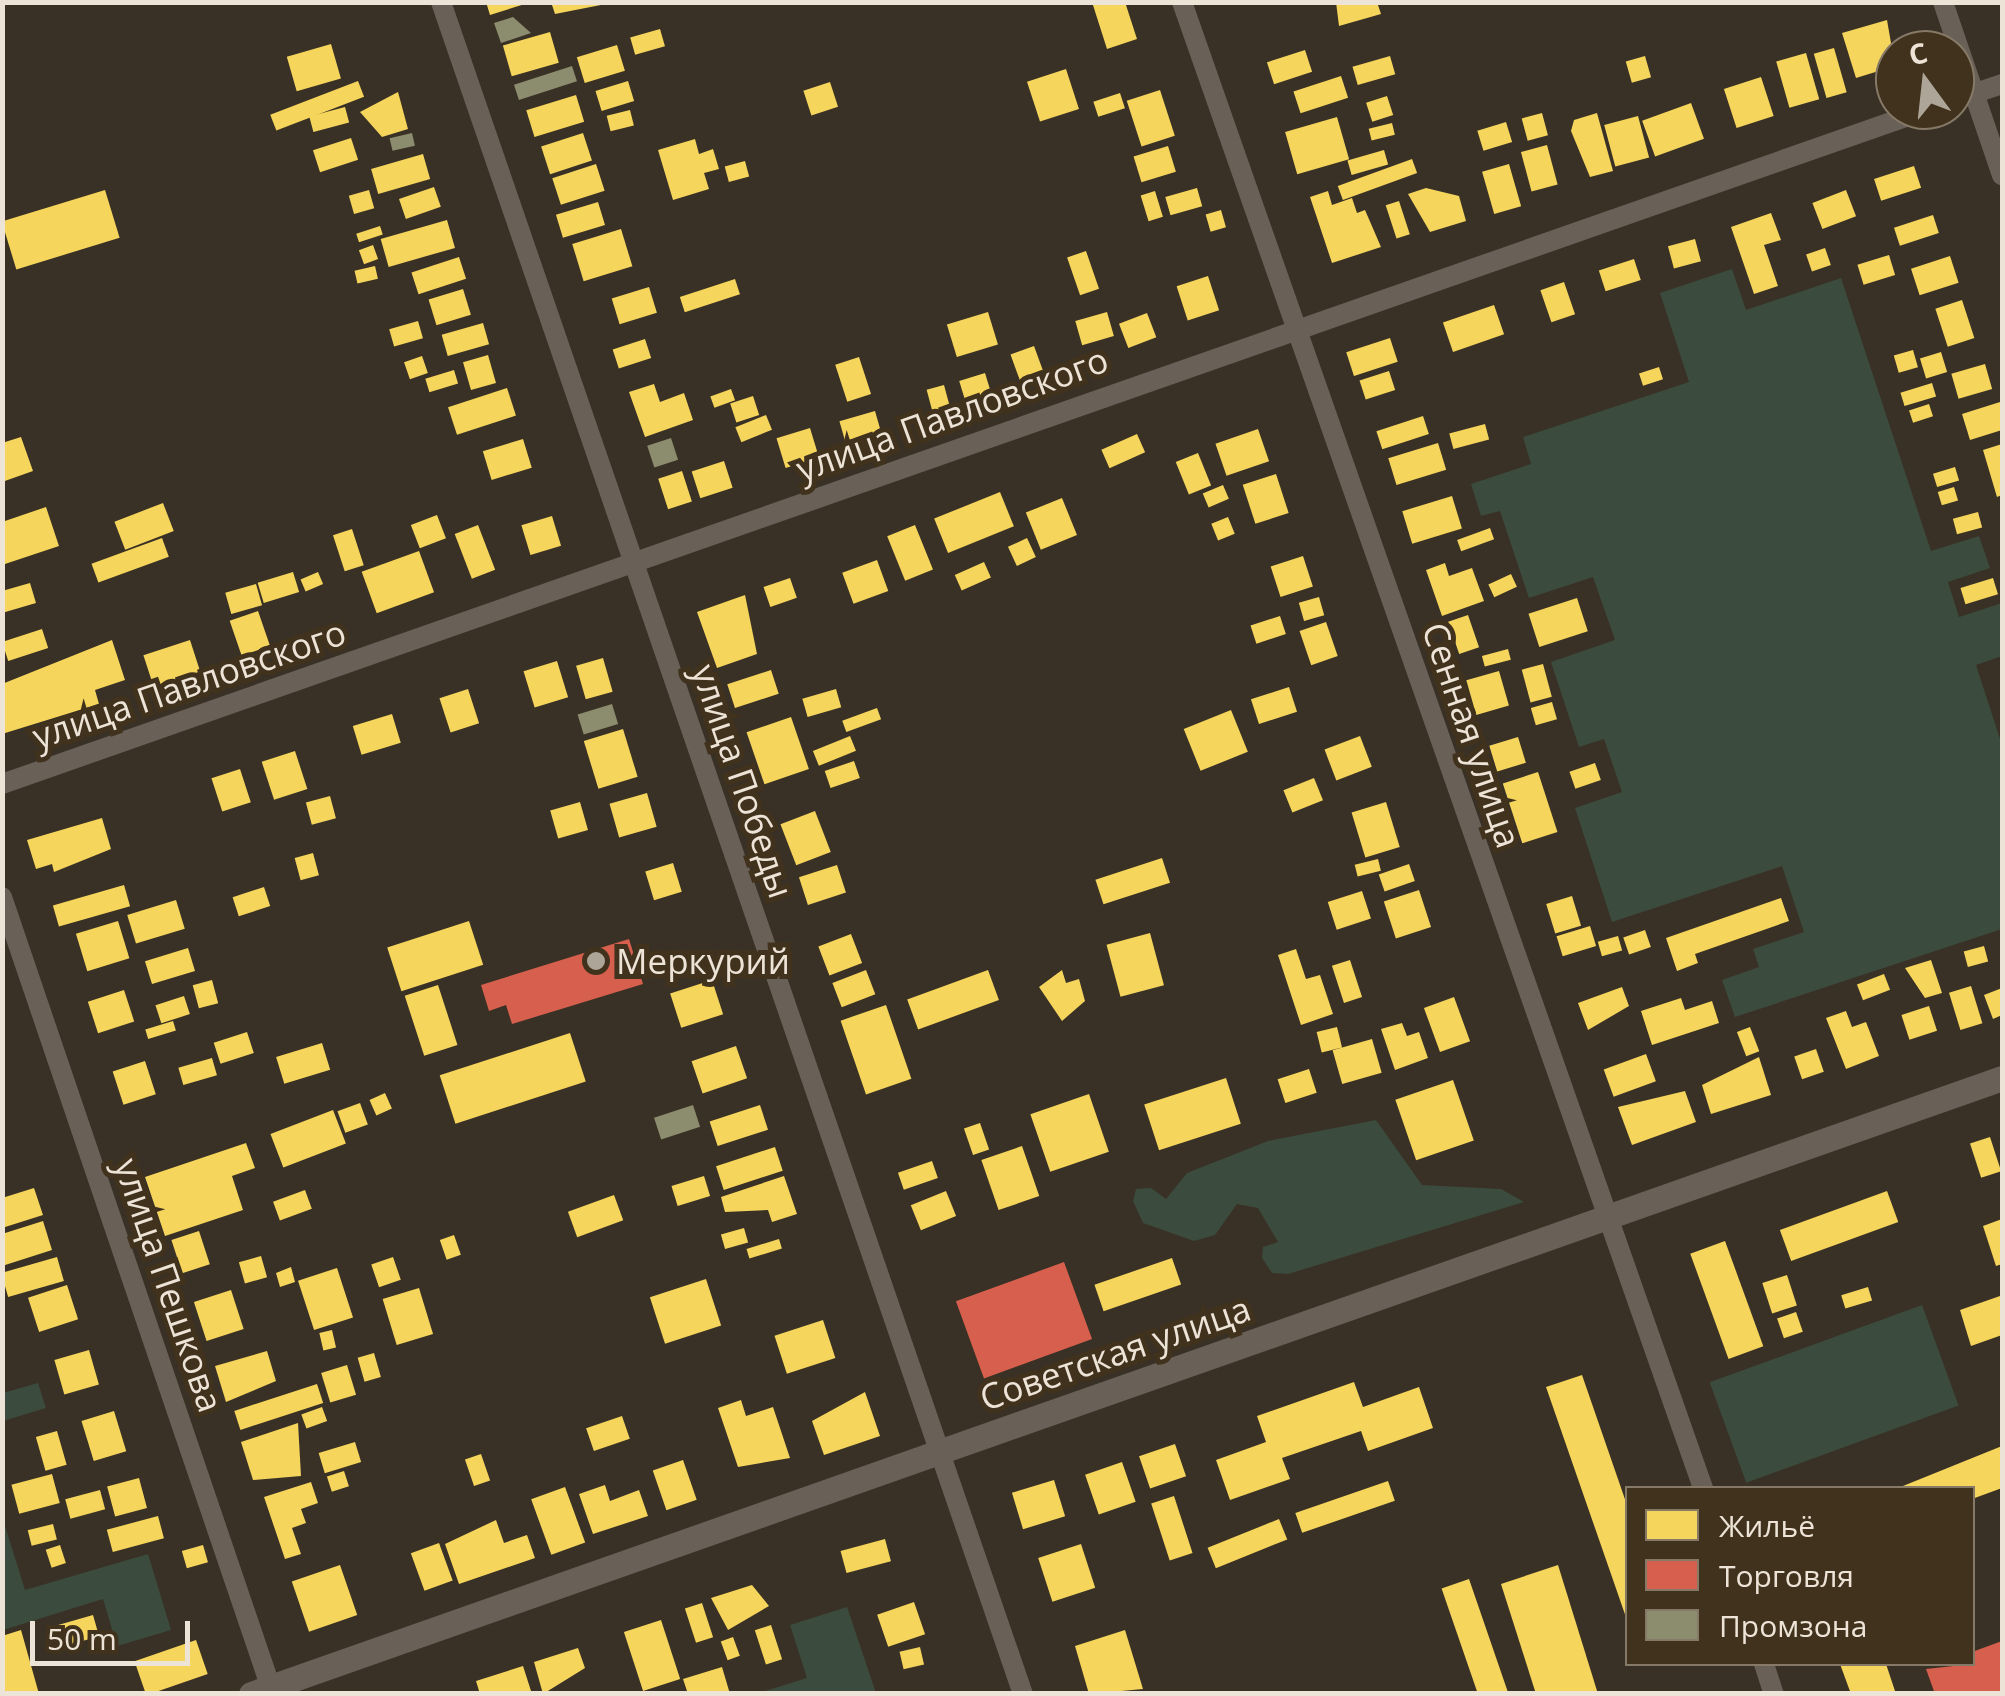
<!DOCTYPE html>
<meta charset="utf-8">
<style>
body{margin:0}
#map{position:relative;width:2005px;height:1696px;overflow:hidden;background:#393125;font-family:"Open Sans",sans-serif}
div>[style]{position:absolute}
.green>*{inset:0;background:#3b4b3d;transform-origin:0 0}
.homes>*{inset:0;background:#f6d55c;transform-origin:0 0}
.shops>*{inset:0;background:#d6604d;transform-origin:0 0}
.industry>*{inset:0;background:#8c8c6e;transform-origin:0 0}
.minor>*{height:20px;margin:-10px;padding:0 10px;transform-origin:10px;border-radius:10px;background:#696057}
.tertiary>*{height:25px;margin:-12.5px;padding:0 12.5px;transform-origin:12.5px;border-radius:12.5px;background:#696057}
.dots>*{width:28px;height:28px;translate:-50% -50%;box-sizing:border-box;border:5px solid #41321d;border-radius:50%}
span{translate:-50% -50%;white-space:nowrap;text-align:center;line-height:1.15;-webkit-text-stroke:10px #41321d;paint-order:stroke}
.street-label{font-size:35px;color:#ede4d7}
.poi-label{font-size:35px;color:#ede4d7}
.left{translate:0 -50%;text-align:left}
.frame{position:absolute;inset:0;border:5px solid #ede4d7;pointer-events:none}
.legend{position:absolute;left:1625px;top:1486px;width:350px;height:180px;box-sizing:border-box;background:#41321d;border:2px solid #867967;margin:0;padding:12px 18px;list-style:none;font-size:30px;color:#ede4d7}
.legend li{display:flex;align-items:center;gap:20px;height:50px}
.legend b{width:50px;border:2px solid #867967}
.north{position:absolute;left:1875px;top:30px;width:100px;height:100px;box-sizing:border-box;background:#41321d;border:2px solid #867967;border-radius:50%;rotate:345deg;font-size:28px;font-weight:700;line-height:40px;text-align:center;color:#ede4d7}
.north::after{content:'';display:block;margin:auto;width:35px;height:45px;background:#aea599;clip-path:polygon(50% 0,100% 100%,50% 72%,0 100%)}
.scale{position:absolute;left:30px;top:1621px;width:160px;height:45px;box-sizing:border-box;border:5px solid #ede4d7;border-top:0;padding-left:12px;font-size:30px;line-height:35px;white-space:nowrap;color:#ede4d7;-webkit-text-stroke:8px #41321d;paint-order:stroke}
</style>
<div id="map">
<div class="green">
<div style="clip-path:polygon(1732px 269px,1746px 310px,1841px 278px,1931px 551px,1979px 536px,1990px 568px,1948px 582px,1959px 617px,2002px 603px,2002px 656px,1976px 665px,2002px 745px,2002px 929px,1735px 1017px,1722px 980px,1759px 967px,1753px 949px,1804px 932px,1782px 866px,1612px 922px,1575px 808px,1622px 792px,1604px 739px,1579px 747px,1551px 662px,1615px 640px,1593px 577px,1529px 598px,1500px 511px,1481px 516px,1471px 484px,1531px 464px,1523px 437px,1689px 382px,1660px 293px)"></div>
<div style="clip-path:polygon(1376px 1120px,1422px 1185px,1501px 1189px,1524px 1202px,1288px 1274px,1272px 1273px,1262px 1258px,1263px 1247px,1278px 1242px,1258px 1208px,1237px 1204px,1215px 1235px,1194px 1241px,1143px 1223px,1133px 1201px,1136px 1189px,1151px 1188px,1166px 1199px,1187px 1173px,1268px 1141px)"></div>
<div style="left:1922px;top:1305px;width:107px;height:226px;rotate:70deg"></div>
<div style="clip-path:polygon(38px 1383px,46px 1408px,3px 1421px,3px 1393px)"></div>
<div style="clip-path:polygon(2px 1516px,25px 1590px,148px 1554px,171px 1630px,117px 1646px,103px 1599px,3px 1630px)"></div>
<div style="clip-path:polygon(847px 1607px,876px 1693px,759px 1693px,807px 1678px,790px 1625px)"></div>
</div>
<div class="homes">
<div style="clip-path:polygon(486px 2px,528px 2px,528px 3px,490px 15px)"></div>
<div style="clip-path:polygon(551px 2px,611px 2px,611px 3px,555px 14px)"></div>
<div style="clip-path:polygon(1092px 2px,1125px 2px,1137px 39px,1107px 49px)"></div>
<div style="clip-path:polygon(1336px 2px,1377px 2px,1381px 14px,1339px 26px)"></div>
<div style="clip-path:polygon(1887px 20px,1895px 66px,1856px 78px,1842px 33px)"></div>
<div style="left:660px;top:29px;width:18px;height:31px;rotate:74deg"></div>
<div style="left:550px;top:32px;width:32px;height:49px;rotate:74deg"></div>
<div style="left:331px;top:44px;width:36px;height:46px;rotate:74deg"></div>
<div style="left:617px;top:45px;width:27px;height:42px;rotate:73deg"></div>
<div style="left:1834px;top:48px;width:46px;height:21px;rotate:74deg"></div>
<div style="left:1305px;top:50px;width:23px;height:40px;rotate:72deg"></div>
<div style="left:1806px;top:53px;width:48px;height:31px;rotate:74deg"></div>
<div style="left:1390px;top:56px;width:19px;height:39px;rotate:74deg"></div>
<div style="left:1645px;top:56px;width:22px;height:20px;rotate:74deg"></div>
<div style="left:1066px;top:69px;width:42px;height:41px;rotate:72deg"></div>
<div style="left:1341px;top:76px;width:23px;height:50px;rotate:72deg"></div>
<div style="left:1761px;top:77px;width:41px;height:39px;rotate:72deg"></div>
<div style="left:358px;top:81px;width:17px;height:94px;rotate:69deg"></div>
<div style="left:628px;top:81px;width:21px;height:34px;rotate:73deg"></div>
<div style="left:830px;top:82px;width:26px;height:28px;rotate:72deg"></div>
<div style="left:1160px;top:90px;width:48px;height:35px;rotate:72deg"></div>
<div style="clip-path:polygon(398px 92px,408px 129px,382px 137px,360px 112px)"></div>
<div style="left:1120px;top:93px;width:16px;height:28px;rotate:72deg"></div>
<div style="left:576px;top:95px;width:28px;height:52px;rotate:73deg"></div>
<div style="left:1387px;top:96px;width:20px;height:22px;rotate:72deg"></div>
<div style="left:1691px;top:103px;width:38px;height:52px;rotate:70deg"></div>
<div style="left:345px;top:107px;width:16px;height:37px;rotate:75deg"></div>
<div style="left:630px;top:110px;width:16px;height:24px;rotate:76deg"></div>
<div style="left:1542px;top:113px;width:23px;height:21px;rotate:75deg"></div>
<div style="clip-path:polygon(1597px 113px,1613px 171px,1590px 177px,1571px 131px,1574px 120px)"></div>
<div style="left:1638px;top:116px;width:43px;height:35px;rotate:75deg"></div>
<div style="left:1337px;top:117px;width:44px;height:54px;rotate:74deg"></div>
<div style="left:1506px;top:122px;width:21px;height:30px;rotate:73deg"></div>
<div style="left:1392px;top:123px;width:12px;height:24px;rotate:76deg"></div>
<div style="left:583px;top:133px;width:29px;height:44px;rotate:72deg"></div>
<div style="left:351px;top:138px;width:23px;height:40px;rotate:72deg"></div>
<div style="clip-path:polygon(695px 139px,699px 154px,713px 149px,719px 169px,704px 173px,709px 189px,673px 200px,658px 150px)"></div>
<div style="left:1547px;top:145px;width:41px;height:27px;rotate:75deg"></div>
<div style="left:1168px;top:146px;width:27px;height:36px;rotate:73deg"></div>
<div style="left:1384px;top:150px;width:15px;height:38px;rotate:74deg"></div>
<div style="left:423px;top:154px;width:26px;height:54px;rotate:74deg"></div>
<div style="left:1412px;top:159px;width:15px;height:79px;rotate:70deg"></div>
<div style="left:745px;top:161px;width:16px;height:21px;rotate:75deg"></div>
<div style="left:596px;top:164px;width:28px;height:46px;rotate:72deg"></div>
<div style="left:1509px;top:164px;width:44px;height:28px;rotate:74deg"></div>
<div style="left:1914px;top:166px;width:23px;height:42px;rotate:72deg"></div>
<div style="left:434px;top:187px;width:21px;height:37px;rotate:71deg"></div>
<div style="left:1197px;top:188px;width:19px;height:33px;rotate:74deg"></div>
<div style="clip-path:polygon(1426px 188px,1459px 196px,1466px 221px,1430px 232px,1408px 194px)"></div>
<div style="left:105px;top:190px;width:50px;height:108px;rotate:73deg"></div>
<div style="left:369px;top:190px;width:19px;height:21px;rotate:74deg"></div>
<div style="left:1846px;top:190px;width:28px;height:36px;rotate:69deg"></div>
<div style="left:1155px;top:191px;width:27px;height:15px;rotate:73deg"></div>
<div style="clip-path:polygon(1328px 191px,1332px 205px,1352px 198px,1357px 213px,1365px 210px,1381px 247px,1332px 263px,1310px 197px)"></div>
<div style="left:1399px;top:201px;width:35px;height:14px;rotate:72deg"></div>
<div style="left:598px;top:202px;width:24px;height:44px;rotate:73deg"></div>
<div style="left:1221px;top:210px;width:18px;height:16px;rotate:74deg"></div>
<div style="clip-path:polygon(1771px 213px,1781px 240px,1764px 245px,1778px 286px,1754px 294px,1731px 227px)"></div>
<div style="left:1933px;top:215px;width:19px;height:41px;rotate:72deg"></div>
<div style="left:447px;top:220px;width:29px;height:69px;rotate:74deg"></div>
<div style="left:380px;top:226px;width:9px;height:25px;rotate:72deg"></div>
<div style="left:621px;top:229px;width:39px;height:51px;rotate:73deg"></div>
<div style="left:1695px;top:239px;width:23px;height:28px;rotate:75deg"></div>
<div style="left:373px;top:245px;width:15px;height:15px;rotate:70deg"></div>
<div style="left:1825px;top:248px;width:18px;height:20px;rotate:71deg"></div>
<div style="left:1086px;top:251px;width:40px;height:20px;rotate:71deg"></div>
<div style="left:1889px;top:255px;width:21px;height:33px;rotate:73deg"></div>
<div style="left:1950px;top:256px;width:28px;height:41px;rotate:72deg"></div>
<div style="left:459px;top:257px;width:23px;height:50px;rotate:72deg"></div>
<div style="left:1634px;top:259px;width:22px;height:37px;rotate:72deg"></div>
<div style="left:375px;top:266px;width:13px;height:21px;rotate:77deg"></div>
<div style="left:1208px;top:276px;width:36px;height:33px;rotate:72deg"></div>
<div style="left:735px;top:279px;width:16px;height:58px;rotate:72deg"></div>
<div style="left:1564px;top:282px;width:34px;height:25px;rotate:71deg"></div>
<div style="left:649px;top:287px;width:27px;height:39px;rotate:73deg"></div>
<div style="left:463px;top:289px;width:27px;height:36px;rotate:73deg"></div>
<div style="left:1962px;top:300px;width:40px;height:28px;rotate:72deg"></div>
<div style="left:1494px;top:305px;width:31px;height:54px;rotate:71deg"></div>
<div style="left:988px;top:312px;width:34px;height:43px;rotate:73deg"></div>
<div style="left:1107px;top:312px;width:25px;height:33px;rotate:74deg"></div>
<div style="left:1147px;top:313px;width:26px;height:30px;rotate:69deg"></div>
<div style="left:418px;top:321px;width:18px;height:30px;rotate:74deg"></div>
<div style="left:483px;top:323px;width:22px;height:43px;rotate:74deg"></div>
<div style="left:1390px;top:338px;width:25px;height:46px;rotate:72deg"></div>
<div style="left:645px;top:339px;width:20px;height:34px;rotate:72deg"></div>
<div style="left:1034px;top:346px;width:32px;height:25px;rotate:70deg"></div>
<div style="left:1913px;top:350px;width:18px;height:20px;rotate:74deg"></div>
<div style="left:1941px;top:352px;width:21px;height:22px;rotate:73deg"></div>
<div style="left:488px;top:355px;width:29px;height:26px;rotate:74deg"></div>
<div style="left:422px;top:356px;width:18px;height:19px;rotate:71deg"></div>
<div style="left:859px;top:357px;width:39px;height:25px;rotate:72deg"></div>
<div style="left:1985px;top:364px;width:26px;height:35px;rotate:74deg"></div>
<div style="left:1659px;top:367px;width:13px;height:21px;rotate:72deg"></div>
<div style="left:454px;top:370px;width:14px;height:30px;rotate:73deg"></div>
<div style="left:1389px;top:371px;width:20px;height:31px;rotate:72deg"></div>
<div style="left:985px;top:373px;width:24px;height:27px;rotate:73deg"></div>
<div style="left:1932px;top:383px;width:14px;height:33px;rotate:73deg"></div>
<div style="clip-path:polygon(654px 384px,660px 402px,684px 393px,693px 420px,645px 437px,629px 392px)"></div>
<div style="left:944px;top:385px;width:27px;height:18px;rotate:75deg"></div>
<div style="left:507px;top:388px;width:29px;height:62px;rotate:72deg"></div>
<div style="left:731px;top:389px;width:12px;height:22px;rotate:70deg"></div>
<div style="left:753px;top:396px;width:20px;height:24px;rotate:72deg"></div>
<div style="clip-path:polygon(2000px 402px,2002px 430px,1970px 440px,1962px 414px)"></div>
<div style="left:1929px;top:404px;width:13px;height:21px;rotate:72deg"></div>
<div style="left:875px;top:411px;width:26px;height:37px;rotate:74deg"></div>
<div style="left:766px;top:415px;width:16px;height:33px;rotate:68deg"></div>
<div style="left:1423px;top:416px;width:19px;height:49px;rotate:72deg"></div>
<div style="left:1485px;top:424px;width:16px;height:37px;rotate:75deg"></div>
<div style="left:810px;top:428px;width:31px;height:35px;rotate:73deg"></div>
<div style="left:1258px;top:429px;width:34px;height:45px;rotate:71deg"></div>
<div style="left:1137px;top:434px;width:20px;height:39px;rotate:66deg"></div>
<div style="clip-path:polygon(21px 437px,33px 471px,2px 482px,2px 443px)"></div>
<div style="left:523px;top:439px;width:30px;height:42px;rotate:73deg"></div>
<div style="left:1438px;top:443px;width:28px;height:52px;rotate:73deg"></div>
<div style="clip-path:polygon(2002px 444px,2002px 495px,1997px 497px,1983px 450px)"></div>
<div style="left:1198px;top:453px;width:35px;height:24px;rotate:68deg"></div>
<div style="left:724px;top:461px;width:28px;height:34px;rotate:72deg"></div>
<div style="left:1955px;top:467px;width:14px;height:23px;rotate:73deg"></div>
<div style="left:682px;top:471px;width:32px;height:25px;rotate:72deg"></div>
<div style="left:1276px;top:474px;width:41px;height:35px;rotate:72deg"></div>
<div style="left:1223px;top:485px;width:15px;height:22px;rotate:67deg"></div>
<div style="left:1954px;top:487px;width:14px;height:17px;rotate:73deg"></div>
<div style="left:1000px;top:492px;width:37px;height:71px;rotate:68deg"></div>
<div style="left:1452px;top:496px;width:34px;height:52px;rotate:73deg"></div>
<div style="left:1062px;top:498px;width:40px;height:39px;rotate:68deg"></div>
<div style="left:163px;top:503px;width:30px;height:52px;rotate:69deg"></div>
<div style="clip-path:polygon(46px 507px,59px 546px,2px 565px,2px 522px)"></div>
<div style="left:1978px;top:512px;width:16px;height:26px;rotate:75deg"></div>
<div style="left:437px;top:515px;width:25px;height:28px;rotate:69deg"></div>
<div style="left:552px;top:516px;width:31px;height:32px;rotate:73deg"></div>
<div style="left:1228px;top:517px;width:18px;height:18px;rotate:68deg"></div>
<div style="left:478px;top:525px;width:48px;height:25px;rotate:69deg"></div>
<div style="left:915px;top:525px;width:48px;height:30px;rotate:68deg"></div>
<div style="left:1490px;top:528px;width:12px;height:35px;rotate:70deg"></div>
<div style="left:352px;top:529px;width:38px;height:20px;rotate:72deg"></div>
<div style="left:162px;top:538px;width:20px;height:75px;rotate:70deg"></div>
<div style="left:1027px;top:538px;width:21px;height:21px;rotate:65deg"></div>
<div style="left:419px;top:551px;width:44px;height:61px;rotate:70deg"></div>
<div style="left:1303px;top:556px;width:32px;height:34px;rotate:72deg"></div>
<div style="left:877px;top:560px;width:33px;height:37px;rotate:70deg"></div>
<div style="left:984px;top:562px;width:17px;height:32px;rotate:66deg"></div>
<div style="clip-path:polygon(1445px 563px,1449px 576px,1472px 568px,1484px 601px,1442px 616px,1426px 570px)"></div>
<div style="left:293px;top:572px;width:21px;height:37px;rotate:73deg"></div>
<div style="left:318px;top:572px;width:13px;height:19px;rotate:67deg"></div>
<div style="left:1511px;top:574px;width:14px;height:25px;rotate:65deg"></div>
<div style="left:790px;top:578px;width:21px;height:28px;rotate:71deg"></div>
<div style="left:1993px;top:578px;width:17px;height:34px;rotate:73deg"></div>
<div style="clip-path:polygon(30px 583px,36px 603px,2px 613px,2px 591px)"></div>
<div style="left:256px;top:584px;width:22px;height:32px;rotate:74deg"></div>
<div style="clip-path:polygon(745px 595px,757px 654px,717px 668px,697px 612px)"></div>
<div style="left:1319px;top:597px;width:19px;height:21px;rotate:74deg"></div>
<div style="left:1577px;top:598px;width:35px;height:51px;rotate:72deg"></div>
<div style="left:258px;top:611px;width:37px;height:30px;rotate:71deg"></div>
<div style="left:1468px;top:615px;width:34px;height:21px;rotate:71deg"></div>
<div style="left:1280px;top:616px;width:19px;height:31px;rotate:72deg"></div>
<div style="left:1326px;top:622px;width:36px;height:28px;rotate:71deg"></div>
<div style="left:42px;top:629px;width:20px;height:42px;rotate:72deg"></div>
<div style="clip-path:polygon(112px 640px,125px 680px,95px 690px,99px 704px,2px 734px,2px 684px)"></div>
<div style="left:190px;top:640px;width:33px;height:49px;rotate:72deg"></div>
<div style="left:1508px;top:649px;width:11px;height:27px;rotate:75deg"></div>
<div style="left:603px;top:658px;width:35px;height:28px;rotate:74deg"></div>
<div style="left:557px;top:661px;width:38px;height:35px;rotate:73deg"></div>
<div style="left:1543px;top:664px;width:34px;height:22px;rotate:75deg"></div>
<div style="left:771px;top:670px;width:25px;height:46px;rotate:72deg"></div>
<div style="left:1499px;top:671px;width:36px;height:34px;rotate:74deg"></div>
<div style="left:1289px;top:687px;width:26px;height:40px;rotate:72deg"></div>
<div style="left:468px;top:689px;width:36px;height:30px;rotate:72deg"></div>
<div style="left:836px;top:689px;width:19px;height:35px;rotate:74deg"></div>
<div style="left:1552px;top:702px;width:18px;height:22px;rotate:74deg"></div>
<div style="left:877px;top:708px;width:12px;height:37px;rotate:70deg"></div>
<div style="left:1231px;top:710px;width:45px;height:51px;rotate:68deg"></div>
<div style="left:392px;top:714px;width:30px;height:41px;rotate:73deg"></div>
<div style="left:791px;top:717px;width:55px;height:47px;rotate:71deg"></div>
<div style="left:623px;top:729px;width:50px;height:41px;rotate:73deg"></div>
<div style="left:850px;top:736px;width:16px;height:40px;rotate:68deg"></div>
<div style="left:1360px;top:736px;width:33px;height:38px;rotate:69deg"></div>
<div style="left:1518px;top:737px;width:27px;height:30px;rotate:73deg"></div>
<div style="left:295px;top:751px;width:40px;height:35px;rotate:72deg"></div>
<div style="left:854px;top:761px;width:18px;height:31px;rotate:71deg"></div>
<div style="left:1595px;top:763px;width:18px;height:27px;rotate:71deg"></div>
<div style="left:240px;top:769px;width:35px;height:30px;rotate:72deg"></div>
<div style="left:1538px;top:772px;width:63px;height:37px;rotate:72deg"></div>
<div style="left:1314px;top:778px;width:24px;height:33px;rotate:68deg"></div>
<div style="left:647px;top:793px;width:35px;height:39px;rotate:74deg"></div>
<div style="left:330px;top:796px;width:23px;height:25px;rotate:75deg"></div>
<div style="left:580px;top:802px;width:29px;height:31px;rotate:74deg"></div>
<div style="left:1386px;top:802px;width:47px;height:36px;rotate:73deg"></div>
<div style="left:815px;top:811px;width:44px;height:37px;rotate:69deg"></div>
<div style="clip-path:polygon(102px 818px,111px 849px,54px 872px,52px 864px,36px 869px,27px 840px)"></div>
<div style="left:313px;top:853px;width:23px;height:19px;rotate:75deg"></div>
<div style="left:1162px;top:858px;width:26px;height:70px;rotate:72deg"></div>
<div style="left:1378px;top:859px;width:12px;height:24px;rotate:76deg"></div>
<div style="left:673px;top:863px;width:30px;height:29px;rotate:73deg"></div>
<div style="left:1409px;top:864px;width:18px;height:32px;rotate:71deg"></div>
<div style="left:837px;top:865px;width:29px;height:40px;rotate:72deg"></div>
<div style="left:124px;top:885px;width:22px;height:74px;rotate:74deg"></div>
<div style="left:264px;top:887px;width:20px;height:33px;rotate:72deg"></div>
<div style="left:1419px;top:890px;width:39px;height:37px;rotate:72deg"></div>
<div style="left:1362px;top:891px;width:29px;height:36px;rotate:72deg"></div>
<div style="left:1572px;top:896px;width:31px;height:27px;rotate:73deg"></div>
<div style="clip-path:polygon(1781px 898px,1789px 921px,1695px 954px,1698px 963px,1677px 971px,1666px 938px)"></div>
<div style="left:176px;top:900px;width:30px;height:51px;rotate:73deg"></div>
<div style="left:118px;top:921px;width:39px;height:44px;rotate:73deg"></div>
<div style="left:469px;top:921px;width:46px;height:86px;rotate:72deg"></div>
<div style="left:1590px;top:926px;width:21px;height:35px;rotate:73deg"></div>
<div style="left:1645px;top:930px;width:18px;height:23px;rotate:71deg"></div>
<div style="left:1150px;top:933px;width:54px;height:45px;rotate:75deg"></div>
<div style="left:851px;top:934px;width:31px;height:35px;rotate:69deg"></div>
<div style="left:1618px;top:936px;width:15px;height:21px;rotate:74deg"></div>
<div style="left:1984px;top:946px;width:16px;height:21px;rotate:75deg"></div>
<div style="left:188px;top:948px;width:24px;height:45px;rotate:73deg"></div>
<div style="clip-path:polygon(1296px 949px,1306px 979px,1320px 975px,1333px 1014px,1301px 1025px,1278px 955px)"></div>
<div style="left:1350px;top:960px;width:39px;height:19px;rotate:72deg"></div>
<div style="clip-path:polygon(1931px 960px,1942px 993px,1925px 998px,1905px 968px)"></div>
<div style="left:866px;top:970px;width:26px;height:36px;rotate:69deg"></div>
<div style="left:988px;top:970px;width:32px;height:86px;rotate:70deg"></div>
<div style="clip-path:polygon(1062px 970px,1066px 983px,1079px 979px,1085px 1001px,1062px 1021px,1039px 987px)"></div>
<div style="left:1884px;top:974px;width:17px;height:29px;rotate:69deg"></div>
<div style="left:212px;top:980px;width:24px;height:20px;rotate:75deg"></div>
<div style="left:712px;top:980px;width:36px;height:44px;rotate:72deg"></div>
<div style="left:438px;top:985px;width:63px;height:35px;rotate:72deg"></div>
<div style="left:1971px;top:986px;width:39px;height:23px;rotate:73deg"></div>
<div style="clip-path:polygon(1622px 987px,1629px 1006px,1588px 1030px,1578px 1003px)"></div>
<div style="clip-path:polygon(2002px 988px,2002px 1015px,1993px 1019px,1984px 995px)"></div>
<div style="left:124px;top:990px;width:33px;height:38px;rotate:72deg"></div>
<div style="left:184px;top:996px;width:19px;height:30px;rotate:72deg"></div>
<div style="left:1454px;top:997px;width:47px;height:32px;rotate:70deg"></div>
<div style="clip-path:polygon(1681px 998px,1685px 1010px,1712px 1001px,1719px 1023px,1652px 1045px,1641px 1011px)"></div>
<div style="left:886px;top:1005px;width:78px;height:48px;rotate:71deg"></div>
<div style="left:1929px;top:1006px;width:26px;height:29px;rotate:72deg"></div>
<div style="clip-path:polygon(1846px 1011px,1852px 1027px,1866px 1022px,1879px 1056px,1846px 1069px,1826px 1018px)"></div>
<div style="left:173px;top:1021px;width:10px;height:29px;rotate:73deg"></div>
<div style="clip-path:polygon(1402px 1023px,1407px 1036px,1419px 1032px,1428px 1058px,1395px 1070px,1381px 1029px)"></div>
<div style="left:1337px;top:1027px;width:21px;height:21px;rotate:76deg"></div>
<div style="left:1750px;top:1027px;width:26px;height:14px;rotate:69deg"></div>
<div style="left:247px;top:1032px;width:22px;height:35px;rotate:72deg"></div>
<div style="left:570px;top:1033px;width:51px;height:137px;rotate:72deg"></div>
<div style="left:1372px;top:1039px;width:35px;height:41px;rotate:74deg"></div>
<div style="left:322px;top:1043px;width:28px;height:48px;rotate:73deg"></div>
<div style="left:736px;top:1046px;width:34px;height:47px;rotate:71deg"></div>
<div style="left:1816px;top:1049px;width:24px;height:23px;rotate:71deg"></div>
<div style="left:1646px;top:1054px;width:29px;height:45px;rotate:70deg"></div>
<div style="clip-path:polygon(1759px 1057px,1771px 1095px,1711px 1114px,1702px 1085px)"></div>
<div style="left:212px;top:1058px;width:18px;height:35px;rotate:74deg"></div>
<div style="left:145px;top:1061px;width:35px;height:34px;rotate:72deg"></div>
<div style="left:1309px;top:1069px;width:25px;height:33px;rotate:72deg"></div>
<div style="left:1226px;top:1078px;width:48px;height:86px;rotate:72deg"></div>
<div style="left:1453px;top:1080px;width:64px;height:61px;rotate:71deg"></div>
<div style="clip-path:polygon(1685px 1091px,1696px 1122px,1632px 1145px,1618px 1107px)"></div>
<div style="left:385px;top:1093px;width:17px;height:17px;rotate:66deg"></div>
<div style="left:1089px;top:1094px;width:61px;height:62px;rotate:71deg"></div>
<div style="left:360px;top:1103px;width:23px;height:24px;rotate:70deg"></div>
<div style="left:760px;top:1105px;width:26px;height:53px;rotate:72deg"></div>
<div style="left:333px;top:1110px;width:36px;height:67px;rotate:69deg"></div>
<div style="left:980px;top:1123px;width:28px;height:17px;rotate:71deg"></div>
<div style="left:1990px;top:1137px;width:36px;height:21px;rotate:72deg"></div>
<div style="clip-path:polygon(246px 1143px,255px 1168px,232px 1176px,243px 1210px,165px 1236px,145px 1177px)"></div>
<div style="left:1022px;top:1146px;width:53px;height:43px;rotate:71deg"></div>
<div style="left:775px;top:1147px;width:25px;height:62px;rotate:72deg"></div>
<div style="left:932px;top:1161px;width:18px;height:36px;rotate:71deg"></div>
<div style="left:704px;top:1176px;width:21px;height:34px;rotate:73deg"></div>
<div style="clip-path:polygon(784px 1176px,797px 1214px,772px 1222px,768px 1210px,725px 1212px,721px 1197px)"></div>
<div style="clip-path:polygon(34px 1188px,43px 1215px,2px 1228px,2px 1198px)"></div>
<div style="left:305px;top:1190px;width:20px;height:34px;rotate:70deg"></div>
<div style="left:946px;top:1191px;width:27px;height:38px;rotate:68deg"></div>
<div style="left:1887px;top:1191px;width:33px;height:114px;rotate:70deg"></div>
<div style="left:614px;top:1195px;width:27px;height:49px;rotate:70deg"></div>
<div style="clip-path:polygon(2002px 1219px,2002px 1264px,1996px 1266px,1983px 1226px)"></div>
<div style="clip-path:polygon(43px 1221px,52px 1250px,2px 1266px,2px 1234px)"></div>
<div style="left:744px;top:1228px;width:15px;height:24px;rotate:74deg"></div>
<div style="left:199px;top:1231px;width:35px;height:29px;rotate:72deg"></div>
<div style="left:454px;top:1235px;width:21px;height:15px;rotate:71deg"></div>
<div style="left:779px;top:1239px;width:10px;height:34px;rotate:73deg"></div>
<div style="left:1725px;top:1241px;width:112px;height:37px;rotate:70deg"></div>
<div style="left:261px;top:1256px;width:22px;height:23px;rotate:74deg"></div>
<div style="left:57px;top:1257px;width:25px;height:58px;rotate:74deg"></div>
<div style="left:393px;top:1257px;width:24px;height:23px;rotate:71deg"></div>
<div style="left:1172px;top:1258px;width:28px;height:82px;rotate:71deg"></div>
<div style="clip-path:polygon(291px 1267px,295px 1282px,280px 1287px,276px 1273px)"></div>
<div style="left:337px;top:1268px;width:52px;height:41px;rotate:72deg"></div>
<div style="left:1787px;top:1275px;width:32px;height:26px;rotate:72deg"></div>
<div style="left:706px;top:1279px;width:49px;height:59px;rotate:72deg"></div>
<div style="left:67px;top:1285px;width:36px;height:41px;rotate:72deg"></div>
<div style="left:1868px;top:1287px;width:14px;height:28px;rotate:73deg"></div>
<div style="left:419px;top:1288px;width:48px;height:38px;rotate:73deg"></div>
<div style="left:231px;top:1290px;width:41px;height:39px;rotate:72deg"></div>
<div style="clip-path:polygon(2000px 1296px,2002px 1335px,1971px 1346px,1960px 1310px)"></div>
<div style="left:1796px;top:1312px;width:21px;height:20px;rotate:71deg"></div>
<div style="left:823px;top:1320px;width:40px;height:51px;rotate:72deg"></div>
<div style="left:332px;top:1330px;width:18px;height:13px;rotate:77deg"></div>
<div style="left:89px;top:1350px;width:36px;height:36px;rotate:74deg"></div>
<div style="clip-path:polygon(267px 1351px,276px 1381px,226px 1402px,215px 1366px)"></div>
<div style="left:374px;top:1353px;width:25px;height:17px;rotate:74deg"></div>
<div style="left:347px;top:1365px;width:31px;height:27px;rotate:73deg"></div>
<div style="clip-path:polygon(1582px 1375px,1628px 1508px,1628px 1623px,1546px 1387px)"></div>
<div style="clip-path:polygon(1354px 1382px,1363px 1407px,1419px 1387px,1433px 1428px,1368px 1451px,1361px 1431px,1282px 1458px,1290px 1479px,1230px 1500px,1216px 1460px,1266px 1442px,1257px 1416px)"></div>
<div style="left:317px;top:1384px;width:20px;height:87px;rotate:72deg"></div>
<div style="clip-path:polygon(865px 1392px,880px 1436px,824px 1455px,812px 1421px)"></div>
<div style="clip-path:polygon(741px 1400px,746px 1416px,773px 1407px,790px 1458px,738px 1467px,718px 1408px)"></div>
<div style="left:322px;top:1407px;width:15px;height:22px;rotate:70deg"></div>
<div style="left:114px;top:1411px;width:42px;height:34px;rotate:73deg"></div>
<div style="left:622px;top:1416px;width:24px;height:38px;rotate:71deg"></div>
<div style="clip-path:polygon(298px 1423px,301px 1476px,253px 1480px,241px 1442px)"></div>
<div style="left:57px;top:1431px;width:35px;height:22px;rotate:74deg"></div>
<div style="left:355px;top:1442px;width:21px;height:38px;rotate:73deg"></div>
<div style="left:1175px;top:1444px;width:34px;height:38px;rotate:71deg"></div>
<div style="clip-path:polygon(2002px 1446px,2002px 1488px,1972px 1499px,1972px 1488px,1898px 1488px)"></div>
<div style="left:481px;top:1454px;width:28px;height:17px;rotate:71deg"></div>
<div style="left:683px;top:1460px;width:42px;height:32px;rotate:71deg"></div>
<div style="left:1122px;top:1462px;width:42px;height:39px;rotate:71deg"></div>
<div style="left:344px;top:1471px;width:16px;height:18px;rotate:72deg"></div>
<div style="left:52px;top:1474px;width:30px;height:42px;rotate:75deg"></div>
<div style="left:139px;top:1478px;width:31px;height:33px;rotate:75deg"></div>
<div style="left:1054px;top:1480px;width:38px;height:44px;rotate:73deg"></div>
<div style="left:1388px;top:1481px;width:21px;height:98px;rotate:71deg"></div>
<div style="clip-path:polygon(311px 1482px,318px 1503px,301px 1509px,306px 1523px,292px 1528px,301px 1554px,285px 1559px,264px 1497px)"></div>
<div style="clip-path:polygon(605px 1485px,610px 1501px,639px 1490px,648px 1516px,593px 1534px,579px 1494px)"></div>
<div style="left:565px;top:1487px;width:59px;height:36px;rotate:70deg"></div>
<div style="left:100px;top:1490px;width:20px;height:36px;rotate:75deg"></div>
<div style="left:1174px;top:1496px;width:60px;height:24px;rotate:72deg"></div>
<div style="left:158px;top:1516px;width:23px;height:53px;rotate:75deg"></div>
<div style="left:1279px;top:1519px;width:22px;height:77px;rotate:68deg"></div>
<div style="clip-path:polygon(496px 1520px,504px 1543px,527px 1535px,535px 1558px,459px 1584px,445px 1544px)"></div>
<div style="left:53px;top:1524px;width:16px;height:26px;rotate:76deg"></div>
<div style="left:885px;top:1539px;width:23px;height:46px;rotate:75deg"></div>
<div style="left:439px;top:1543px;width:40px;height:30px;rotate:70deg"></div>
<div style="left:1081px;top:1544px;width:46px;height:45px;rotate:72deg"></div>
<div style="left:60px;top:1545px;width:19px;height:15px;rotate:72deg"></div>
<div style="left:203px;top:1545px;width:18px;height:22px;rotate:74deg"></div>
<div style="left:340px;top:1565px;width:53px;height:51px;rotate:71deg"></div>
<div style="clip-path:polygon(1558px 1565px,1598px 1694px,1536px 1694px,1501px 1584px)"></div>
<div style="left:1469px;top:1579px;width:121px;height:29px;rotate:71deg"></div>
<div style="clip-path:polygon(752px 1585px,769px 1606px,728px 1630px,711px 1598px)"></div>
<div style="left:914px;top:1602px;width:34px;height:39px;rotate:71deg"></div>
<div style="left:702px;top:1603px;width:36px;height:18px;rotate:72deg"></div>
<div style="left:93px;top:1615px;width:22px;height:39px;rotate:74deg"></div>
<div style="left:661px;top:1620px;width:62px;height:39px;rotate:72deg"></div>
<div style="left:771px;top:1625px;width:36px;height:17px;rotate:72deg"></div>
<div style="clip-path:polygon(21px 1630px,39px 1694px,5px 1694px,2px 1636px)"></div>
<div style="clip-path:polygon(1125px 1630px,1143px 1689px,1089px 1694px,1075px 1646px)"></div>
<div style="left:733px;top:1637px;width:20px;height:13px;rotate:70deg"></div>
<div style="left:196px;top:1640px;width:36px;height:65px;rotate:71deg"></div>
<div style="left:920px;top:1647px;width:18px;height:21px;rotate:77deg"></div>
<div style="clip-path:polygon(578px 1648px,585px 1668px,543px 1694px,534px 1662px)"></div>
<div style="clip-path:polygon(1840px 1664px,1886px 1664px,1896px 1694px,1851px 1694px)"></div>
<div style="clip-path:polygon(523px 1666px,532px 1694px,480px 1694px,476px 1681px)"></div>
<div style="clip-path:polygon(722px 1667px,730px 1694px,688px 1694px,683px 1679px)"></div>
</div>
<div class="shops">
<div style="clip-path:polygon(629px 939px,643px 984px,512px 1024px,506px 1005px,489px 1011px,481px 985px)"></div>
<div style="left:1064px;top:1262px;width:82px;height:115px;rotate:70deg"></div>
<div style="clip-path:polygon(2002px 1641px,2002px 1694px,1935px 1694px,1926px 1669px,1972px 1664px,1972px 1652px)"></div>
</div>
<div class="industry">
<div style="clip-path:polygon(513px 17px,531px 33px,501px 43px,494px 23px)"></div>
<div style="left:572px;top:66px;width:16px;height:61px;rotate:72deg"></div>
<div style="left:412px;top:133px;width:13px;height:23px;rotate:77deg"></div>
<div style="left:671px;top:438px;width:23px;height:25px;rotate:72deg"></div>
<div style="left:612px;top:704px;width:21px;height:36px;rotate:73deg"></div>
<div style="left:693px;top:1105px;width:23px;height:41px;rotate:72deg"></div>
</div>
<div class="minor">
<div style="left:441px;top:2px;width:1789px;rotate:71.02deg"></div>
<div style="left:1182px;top:2px;width:1575px;rotate:70.68deg"></div>
<div style="left:1943px;top:2px;width:183px;rotate:71.2deg"></div>
<div style="left:1955px;top:100px;width:50px;rotate:-18.8deg"></div>
<div style="left:2px;top:784px;width:2039px;rotate:-19.31deg"></div>
<div style="left:2px;top:897px;width:842px;rotate:71.22deg"></div>
<div style="left:1764px;top:1664px;width:32px;rotate:72deg"></div>
</div>
<div class="tertiary">
<div style="left:251px;top:1694px;width:1856px;rotate:-19.38deg"></div>
</div>
<div class="dots">
<div style="left:596px;top:961px;background:#aea599"></div>
</div>
<div class="street-label">
<span style="left:952px;top:414px;rotate:-20deg">улица Павловского</span>
<span style="left:189px;top:684px;rotate:-19deg">улица Павловского</span>
<span style="left:1472px;top:735px;rotate:71deg">Сенная улица</span>
<span style="left:743px;top:781px;rotate:71deg">улица Победы</span>
<span style="left:169px;top:1285px;rotate:71deg">улица Пешкова</span>
<span style="left:1115px;top:1353px;rotate:-19deg">Советская улица</span>
</div>
<div class="poi-label">
<span class="left" style="left:616px;top:961px">Меркурий</span>
</div>
<div class="frame"></div>
<ul class="legend">
<li><b style="height:28px;background:#f6d55c"></b>Жильё</li>
<li><b style="height:28px;background:#d6604d"></b>Торговля</li>
<li><b style="height:28px;background:#8c8c6e"></b>Промзона</li>
</ul>
<div class="north">С</div>
<div class="scale">50 m</div>
</div>
